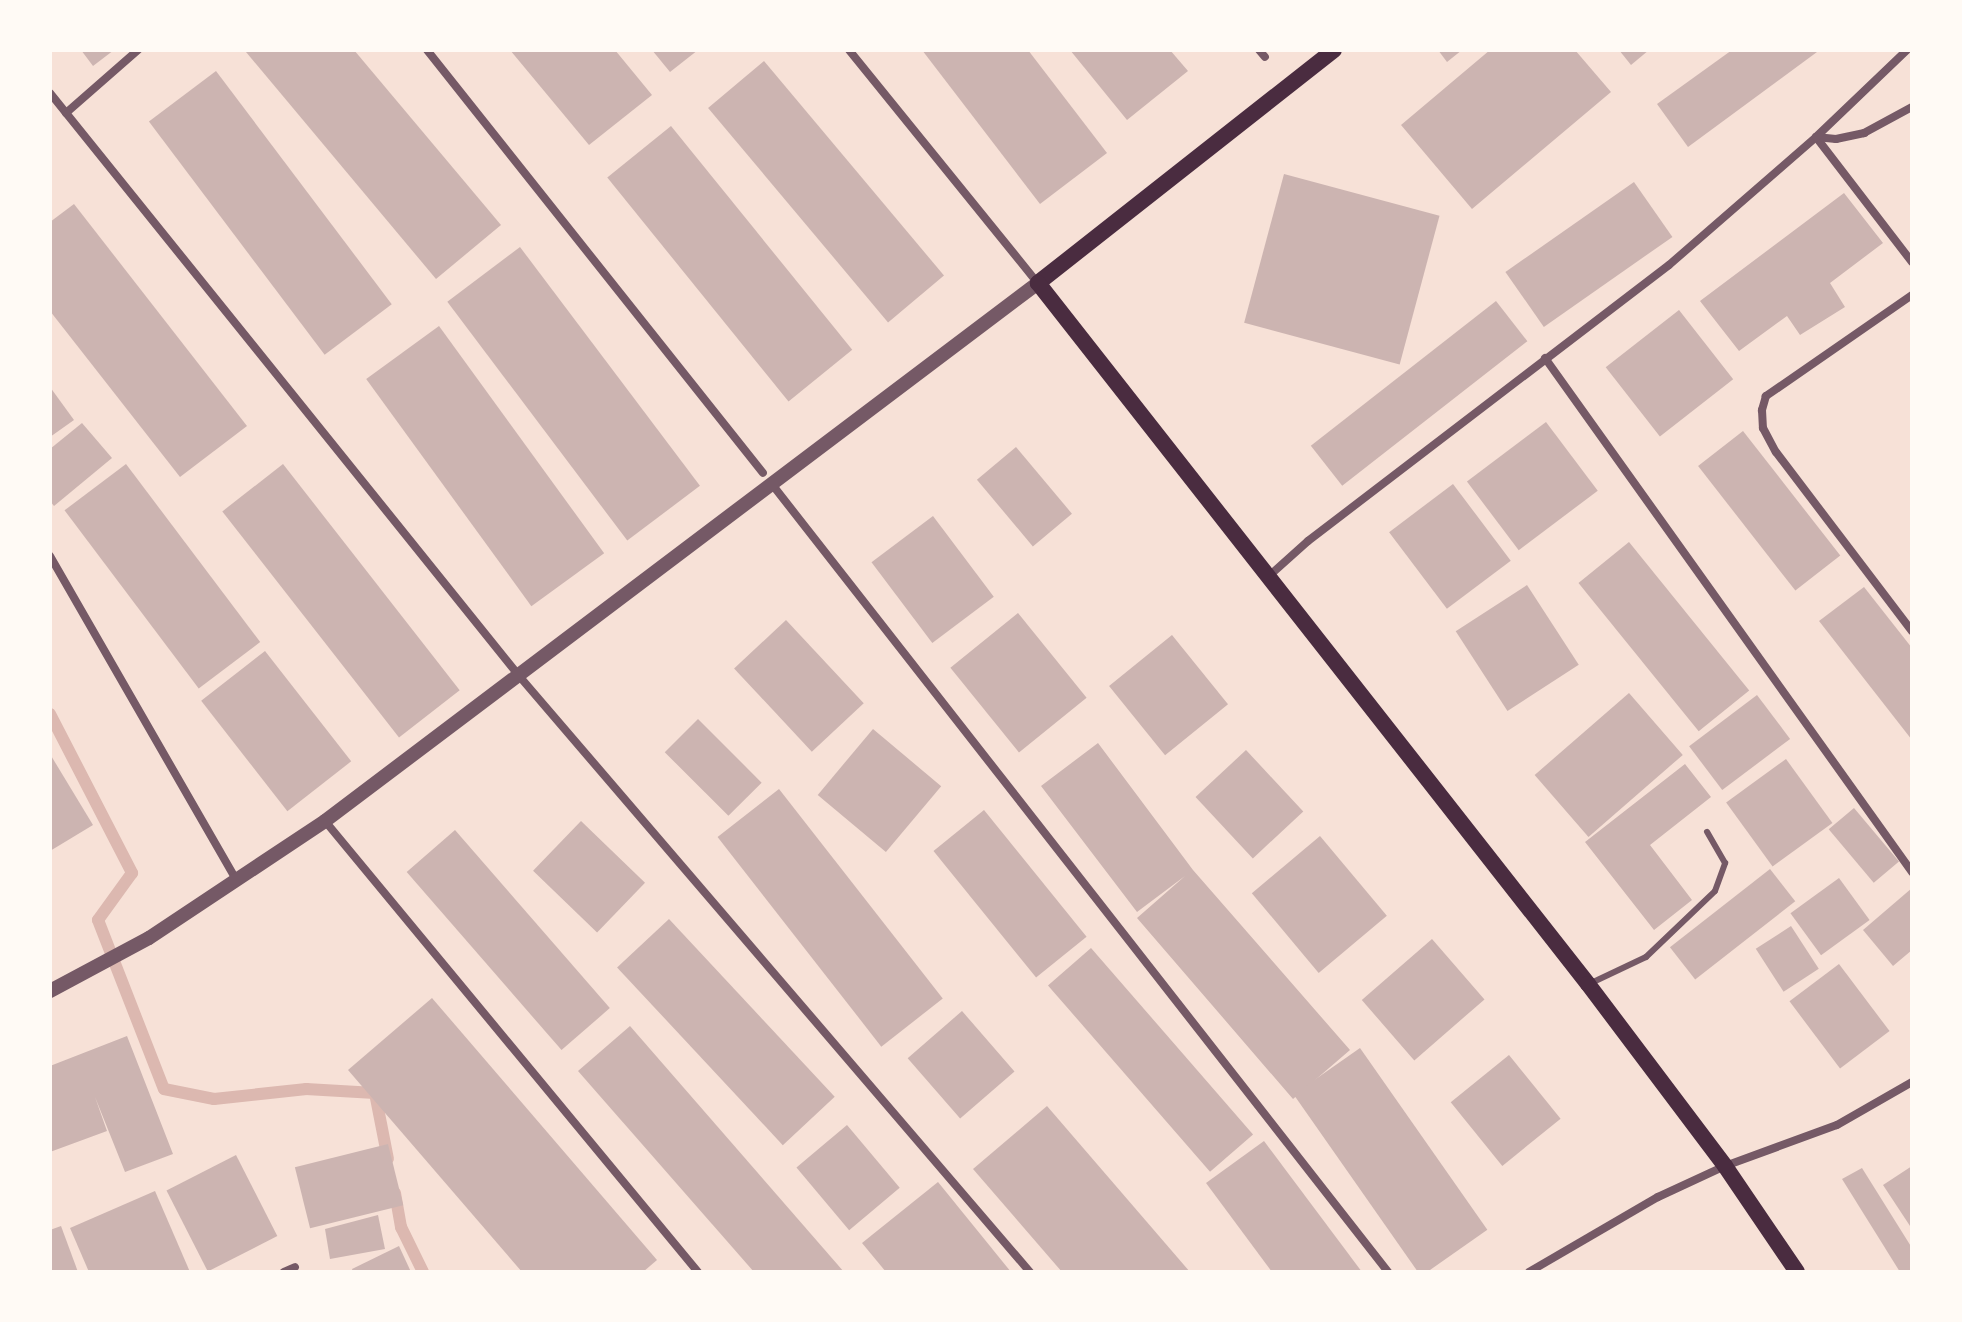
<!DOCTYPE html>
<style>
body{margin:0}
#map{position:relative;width:1962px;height:1322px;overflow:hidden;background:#f7e1d7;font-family:"IBM Plex Sans",sans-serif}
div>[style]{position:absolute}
.stream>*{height:12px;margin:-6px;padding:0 6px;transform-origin:6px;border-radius:6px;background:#dcb8b0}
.building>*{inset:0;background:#ccb4b1;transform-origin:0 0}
.service>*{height:6px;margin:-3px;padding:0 3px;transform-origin:3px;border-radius:3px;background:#755966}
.minor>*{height:8px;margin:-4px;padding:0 4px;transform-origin:4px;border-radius:4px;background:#755966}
.tertiary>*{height:14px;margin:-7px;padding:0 7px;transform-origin:7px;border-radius:7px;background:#755966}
.secondary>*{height:16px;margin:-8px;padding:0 8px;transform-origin:8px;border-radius:8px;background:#4a2c40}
span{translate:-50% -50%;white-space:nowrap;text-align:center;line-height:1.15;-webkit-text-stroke:6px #fffaf5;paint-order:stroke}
.frame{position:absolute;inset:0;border:52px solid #fffaf5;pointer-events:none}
</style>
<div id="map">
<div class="stream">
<div style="left:50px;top:714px;width:179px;rotate:62.7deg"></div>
<div style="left:132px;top:873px;width:58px;rotate:125.9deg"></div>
<div style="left:98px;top:920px;width:181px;rotate:68.7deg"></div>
<div style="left:164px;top:1089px;width:51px;rotate:11.3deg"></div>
<div style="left:214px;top:1099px;width:93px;rotate:-6.2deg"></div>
<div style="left:306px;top:1089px;width:69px;rotate:3.3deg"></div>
<div style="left:375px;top:1093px;width:67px;rotate:78.9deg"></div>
<div style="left:395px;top:1193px;width:35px;rotate:80deg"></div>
<div style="left:401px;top:1227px;width:50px;rotate:63.9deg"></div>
</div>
<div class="building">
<div style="clip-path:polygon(81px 50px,114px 50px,93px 66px)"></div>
<div style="clip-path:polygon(249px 50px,354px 50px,501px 225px,436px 279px,246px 52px)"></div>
<div style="clip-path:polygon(510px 50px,615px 50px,652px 95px,589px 145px)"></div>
<div style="clip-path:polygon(652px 50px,698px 50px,670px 72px)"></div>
<div style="clip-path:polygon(922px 50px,1028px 50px,1107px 153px,1040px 204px)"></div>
<div style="clip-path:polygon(1070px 50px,1170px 50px,1188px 71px,1127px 120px)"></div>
<div style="clip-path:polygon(1438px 50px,1462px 50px,1447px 62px)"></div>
<div style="clip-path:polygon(1490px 50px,1575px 50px,1611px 92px,1472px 209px,1401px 125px)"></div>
<div style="clip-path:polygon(1619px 50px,1649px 50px,1631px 65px)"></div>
<div style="clip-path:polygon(1732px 50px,1817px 52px,1688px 147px,1657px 104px)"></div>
<div style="left:764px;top:61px;width:280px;height:73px;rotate:50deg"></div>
<div style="left:216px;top:71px;width:292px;height:84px;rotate:53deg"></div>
<div style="left:671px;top:126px;width:288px;height:82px;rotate:51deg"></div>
<div style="left:1284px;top:174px;width:161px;height:154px;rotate:15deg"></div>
<div style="left:1634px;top:182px;width:67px;height:157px;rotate:55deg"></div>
<div style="clip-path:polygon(1844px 193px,1883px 243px,1830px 283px,1845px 307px,1800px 335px,1787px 316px,1739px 351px,1700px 301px)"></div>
<div style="clip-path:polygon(74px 204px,247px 426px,180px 477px,50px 311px,50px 222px)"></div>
<div style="left:520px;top:247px;width:299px;height:91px;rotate:53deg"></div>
<div style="left:1496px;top:301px;width:51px;height:235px;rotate:52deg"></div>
<div style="left:1679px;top:310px;width:88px;height:93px;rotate:52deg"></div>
<div style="left:439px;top:326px;width:281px;height:90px;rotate:54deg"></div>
<div style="clip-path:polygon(50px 387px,74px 420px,50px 437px)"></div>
<div style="left:1546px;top:422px;width:86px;height:99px;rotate:53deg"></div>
<div style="clip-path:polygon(82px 423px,112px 458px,54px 506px,50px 501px,50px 449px)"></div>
<div style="left:1743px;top:431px;width:158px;height:57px;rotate:52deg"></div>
<div style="left:1016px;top:447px;width:87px;height:51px;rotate:50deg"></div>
<div style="left:126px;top:464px;width:223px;height:77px;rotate:53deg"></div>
<div style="left:283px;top:464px;width:287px;height:77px;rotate:52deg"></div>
<div style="left:1453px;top:484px;width:96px;height:80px;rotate:53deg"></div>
<div style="left:933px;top:516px;width:101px;height:77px;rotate:53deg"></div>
<div style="left:1629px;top:542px;width:191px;height:65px;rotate:51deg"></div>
<div style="left:1527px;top:585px;width:95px;height:85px;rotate:57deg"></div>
<div style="clip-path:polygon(1864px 587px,1912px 648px,1912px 740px,1819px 621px)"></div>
<div style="left:1018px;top:613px;width:109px;height:87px;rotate:51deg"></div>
<div style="left:786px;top:620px;width:114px;height:71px;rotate:47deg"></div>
<div style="left:1172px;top:635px;width:89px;height:81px;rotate:51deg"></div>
<div style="left:265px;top:651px;width:140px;height:81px;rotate:52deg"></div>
<div style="left:1629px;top:693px;width:82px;height:125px;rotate:49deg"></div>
<div style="left:1757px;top:695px;width:55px;height:85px;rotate:53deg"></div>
<div style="left:698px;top:719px;width:90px;height:47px;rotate:45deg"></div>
<div style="left:873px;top:729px;width:89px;height:86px;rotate:40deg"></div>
<div style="clip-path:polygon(1098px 743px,1193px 870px,1350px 1050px,1293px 1099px,1137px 918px,1185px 876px,1137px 912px,1041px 786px)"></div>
<div style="left:1246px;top:750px;width:84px;height:69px;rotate:47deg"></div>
<div style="clip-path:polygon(50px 754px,93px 825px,50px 851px)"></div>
<div style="left:1786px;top:759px;width:79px;height:74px;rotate:54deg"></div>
<div style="clip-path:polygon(1685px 764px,1711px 797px,1650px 845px,1692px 900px,1654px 930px,1585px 842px)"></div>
<div style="left:779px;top:789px;width:266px;height:78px;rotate:52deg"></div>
<div style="left:1854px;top:808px;width:70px;height:33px;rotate:50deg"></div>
<div style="left:984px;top:810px;width:163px;height:65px;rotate:51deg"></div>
<div style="left:581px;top:821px;width:89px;height:69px;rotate:44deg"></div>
<div style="left:455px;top:830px;width:236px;height:64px;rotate:49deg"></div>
<div style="left:1320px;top:836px;width:104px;height:89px;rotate:50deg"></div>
<div style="left:1770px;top:869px;width:41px;height:127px;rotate:52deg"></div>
<div style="left:1839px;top:878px;width:52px;height:60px;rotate:54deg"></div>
<div style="clip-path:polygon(1912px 888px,1912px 950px,1893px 966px,1863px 930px)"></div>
<div style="left:669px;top:919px;width:243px;height:71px;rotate:47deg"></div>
<div style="left:1791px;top:926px;width:51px;height:42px;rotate:57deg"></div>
<div style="left:1432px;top:939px;width:80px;height:93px;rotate:49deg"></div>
<div style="left:1091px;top:948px;width:247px;height:57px;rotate:49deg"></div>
<div style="left:1839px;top:964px;width:84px;height:62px;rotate:53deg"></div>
<div style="clip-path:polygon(432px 998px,657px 1260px,643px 1272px,522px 1272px,348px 1070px)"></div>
<div style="left:962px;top:1011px;width:80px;height:72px;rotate:49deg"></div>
<div style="clip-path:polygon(630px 1026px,844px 1272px,754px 1272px,578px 1071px)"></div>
<div style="clip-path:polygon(127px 1036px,173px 1154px,125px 1172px,95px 1097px,107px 1131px,50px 1152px,50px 1066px)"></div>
<div style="left:1360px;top:1048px;width:222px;height:81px;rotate:55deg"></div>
<div style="left:1509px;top:1055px;width:82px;height:75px;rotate:51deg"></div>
<div style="clip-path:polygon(1047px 1106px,1190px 1272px,1062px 1272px,973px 1169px)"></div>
<div style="left:847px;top:1125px;width:82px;height:66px;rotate:50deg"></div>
<div style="clip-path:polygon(1264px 1141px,1362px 1272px,1272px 1272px,1206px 1183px)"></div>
<div style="left:388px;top:1144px;width:63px;height:96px;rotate:76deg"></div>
<div style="left:236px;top:1155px;width:91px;height:78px;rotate:63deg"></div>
<div style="clip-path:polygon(1912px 1166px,1912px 1229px,1883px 1185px)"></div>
<div style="clip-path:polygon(1862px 1168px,1912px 1248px,1912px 1272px,1900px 1272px,1842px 1179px)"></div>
<div style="clip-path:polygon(938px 1182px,1011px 1272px,886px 1272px,862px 1243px)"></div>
<div style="clip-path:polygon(155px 1191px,190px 1272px,89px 1272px,70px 1228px)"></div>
<div style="clip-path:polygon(378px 1215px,385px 1249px,330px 1259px,325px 1229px)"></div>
<div style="clip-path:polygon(61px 1226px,78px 1272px,50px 1272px,50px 1230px)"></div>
<div style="clip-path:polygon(399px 1246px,411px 1272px,353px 1272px,352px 1269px)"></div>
</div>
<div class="service">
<div style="left:1589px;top:984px;width:63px;rotate:-25.3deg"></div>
<div style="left:1646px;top:957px;width:95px;rotate:-43.7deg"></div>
<div style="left:1715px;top:891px;width:30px;rotate:-70deg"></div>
<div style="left:1725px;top:863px;width:36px;rotate:-120deg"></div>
</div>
<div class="minor">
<div style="left:427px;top:50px;width:540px;rotate:51.54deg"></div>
<div style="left:849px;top:50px;width:300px;rotate:51deg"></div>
<div style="left:1259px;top:50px;width:9px;rotate:49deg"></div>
<div style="left:50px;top:93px;width:750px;rotate:51.17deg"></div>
<div style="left:520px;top:677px;width:784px;rotate:49.4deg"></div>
<div style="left:66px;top:113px;width:96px;rotate:-41.2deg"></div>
<div style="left:1816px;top:137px;width:158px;rotate:52.5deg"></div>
<div style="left:1816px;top:137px;width:20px;rotate:6deg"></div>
<div style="left:1836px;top:139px;width:29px;rotate:-12deg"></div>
<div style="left:1864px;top:133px;width:55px;rotate:-28.4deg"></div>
<div style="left:1912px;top:295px;width:178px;rotate:145.3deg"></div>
<div style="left:1766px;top:396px;width:15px;rotate:106deg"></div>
<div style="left:1762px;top:410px;width:18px;rotate:87deg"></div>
<div style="left:1763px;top:428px;width:27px;rotate:62deg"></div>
<div style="left:1776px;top:452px;width:225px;rotate:52.8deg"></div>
<div style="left:1545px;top:358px;width:632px;rotate:54.47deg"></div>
<div style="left:771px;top:483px;width:1002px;rotate:51.97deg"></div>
<div style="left:50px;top:556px;width:375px;rotate:60.1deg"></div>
<div style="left:1270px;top:575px;width:51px;rotate:-41.8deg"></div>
<div style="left:1308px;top:541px;width:454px;rotate:-37.4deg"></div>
<div style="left:1669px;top:265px;width:195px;rotate:-41deg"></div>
<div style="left:1816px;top:137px;width:126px;rotate:-43.7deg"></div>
<div style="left:325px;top:821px;width:585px;rotate:50.41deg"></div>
<div style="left:284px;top:1272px;width:12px;rotate:-24deg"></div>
<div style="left:1529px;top:1272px;width:149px;rotate:-30.2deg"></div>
<div style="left:1658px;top:1197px;width:74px;rotate:-24.8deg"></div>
<div style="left:1725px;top:1166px;width:119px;rotate:-20.1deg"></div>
<div style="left:1837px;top:1125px;width:86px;rotate:-29.8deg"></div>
</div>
<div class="tertiary">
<div style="left:50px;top:991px;width:112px;rotate:-28.2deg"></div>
<div style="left:149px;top:938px;width:211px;rotate:-33.6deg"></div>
<div style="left:325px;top:821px;width:893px;rotate:-37.04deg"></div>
</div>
<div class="secondary">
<div style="left:1334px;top:50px;width:377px;rotate:141.8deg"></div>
<div style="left:1038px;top:283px;width:891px;rotate:51.88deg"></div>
<div style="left:1588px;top:984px;width:228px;rotate:53deg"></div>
<div style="left:1725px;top:1166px;width:128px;rotate:55.8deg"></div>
</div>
<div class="frame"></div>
</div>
